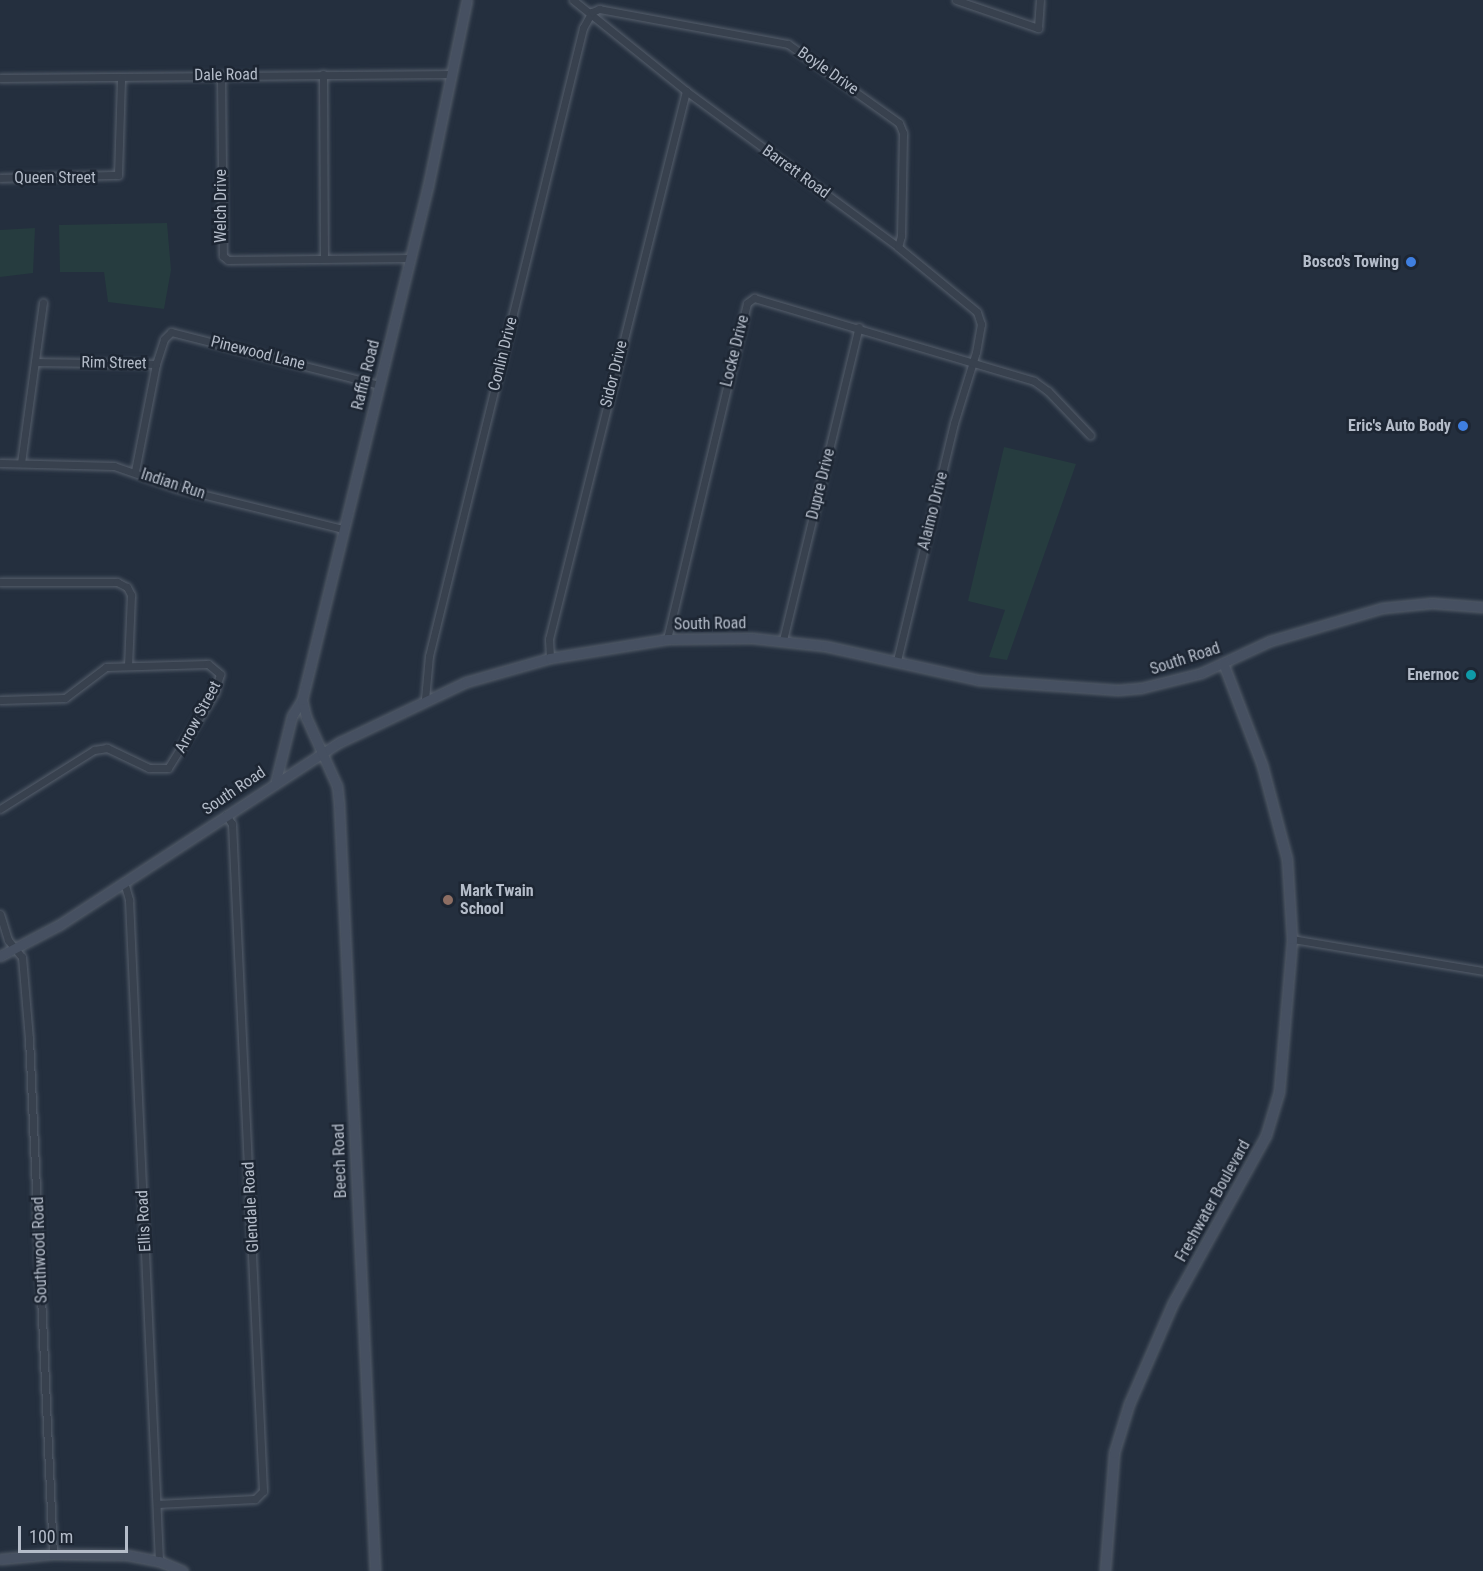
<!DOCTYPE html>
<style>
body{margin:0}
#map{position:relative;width:1483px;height:1571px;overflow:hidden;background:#242f3e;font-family:"Roboto Condensed",sans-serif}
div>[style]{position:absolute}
.green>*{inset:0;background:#263c3f}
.roads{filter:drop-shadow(0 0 2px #565f6c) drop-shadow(0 0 2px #565f6c)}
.street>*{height:7px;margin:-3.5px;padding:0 3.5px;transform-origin:3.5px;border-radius:3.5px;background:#38414e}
.secondary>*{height:9px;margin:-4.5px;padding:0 4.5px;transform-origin:4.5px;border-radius:4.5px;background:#465061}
.dots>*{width:16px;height:16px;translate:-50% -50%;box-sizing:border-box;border:3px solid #1d2633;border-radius:50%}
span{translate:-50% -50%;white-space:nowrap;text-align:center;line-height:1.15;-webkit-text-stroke:5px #1d2633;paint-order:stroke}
.street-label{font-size:16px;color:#b4bcc9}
.poi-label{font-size:16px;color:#b4bcc9;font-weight:700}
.right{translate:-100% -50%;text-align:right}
.left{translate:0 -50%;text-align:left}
.scale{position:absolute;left:18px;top:1526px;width:110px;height:27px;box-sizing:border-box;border:3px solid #b4bcc9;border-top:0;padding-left:8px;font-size:18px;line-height:21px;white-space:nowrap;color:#b4bcc9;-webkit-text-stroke:4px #1d2633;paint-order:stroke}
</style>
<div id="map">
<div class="green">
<div style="clip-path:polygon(167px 223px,171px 270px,164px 309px,108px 302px,104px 272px,60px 272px,59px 225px)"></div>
<div style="clip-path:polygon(35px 228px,33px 273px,0 277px,0 230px)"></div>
<div style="clip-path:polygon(1004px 447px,1076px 464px,1007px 660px,989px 657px,1005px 610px,968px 601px)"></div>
</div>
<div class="roads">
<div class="street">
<div style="left:573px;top:0;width:145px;rotate:38.8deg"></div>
<div style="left:686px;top:91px;width:263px;rotate:36.3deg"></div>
<div style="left:898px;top:247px;width:102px;rotate:39.4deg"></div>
<div style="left:977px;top:312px;width:13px;rotate:72deg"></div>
<div style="left:981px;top:324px;width:28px;rotate:100deg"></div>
<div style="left:976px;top:352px;width:74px;rotate:107.2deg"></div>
<div style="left:954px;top:423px;width:245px;rotate:103.5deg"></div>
<div style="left:956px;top:0;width:87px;rotate:18.9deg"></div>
<div style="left:1038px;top:28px;width:28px;rotate:-86deg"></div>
<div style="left:323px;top:74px;width:184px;rotate:89.7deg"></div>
<div style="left:221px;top:75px;width:181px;rotate:89.4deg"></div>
<div style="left:223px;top:256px;width:6px;rotate:39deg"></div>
<div style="left:228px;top:260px;width:182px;rotate:-0.6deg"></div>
<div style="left:0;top:78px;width:452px;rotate:-0.5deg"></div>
<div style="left:0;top:178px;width:118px;rotate:-1.5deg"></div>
<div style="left:118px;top:175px;width:98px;rotate:-88.2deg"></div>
<div style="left:35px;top:362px;width:121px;rotate:0.9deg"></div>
<div style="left:0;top:463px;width:114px;rotate:1.5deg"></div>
<div style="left:114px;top:466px;width:67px;rotate:19.2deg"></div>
<div style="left:177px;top:488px;width:171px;rotate:13.9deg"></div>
<div style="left:21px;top:463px;width:162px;rotate:-82.2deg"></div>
<div style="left:135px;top:471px;width:109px;rotate:-78.9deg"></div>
<div style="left:156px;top:364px;width:26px;rotate:-72deg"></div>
<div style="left:164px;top:339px;width:10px;rotate:-45deg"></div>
<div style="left:171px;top:332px;width:215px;rotate:14.3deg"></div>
<div style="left:0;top:582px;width:117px"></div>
<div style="left:117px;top:582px;width:11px;rotate:27deg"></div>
<div style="left:127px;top:587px;width:9px;rotate:63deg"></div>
<div style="left:131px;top:595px;width:71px;rotate:92.4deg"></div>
<div style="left:667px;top:639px;width:345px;rotate:-76.6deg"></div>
<div style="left:747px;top:303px;width:9px;rotate:-36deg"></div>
<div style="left:754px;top:298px;width:292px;rotate:16.5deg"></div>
<div style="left:1034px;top:381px;width:17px;rotate:36deg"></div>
<div style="left:1048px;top:391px;width:61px;rotate:46.3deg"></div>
<div style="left:783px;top:640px;width:322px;rotate:-76.4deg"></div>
<div style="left:550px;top:658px;width:19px;rotate:-93deg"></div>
<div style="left:549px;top:639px;width:565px;rotate:-75.96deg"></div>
<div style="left:425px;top:699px;width:43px;rotate:-84.7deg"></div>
<div style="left:429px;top:656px;width:647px;rotate:-76.22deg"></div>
<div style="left:583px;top:28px;width:18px;rotate:-61deg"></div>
<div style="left:592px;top:12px;width:8px;rotate:-23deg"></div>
<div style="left:599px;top:9px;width:192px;rotate:10.5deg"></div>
<div style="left:788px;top:44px;width:136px;rotate:35.4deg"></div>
<div style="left:899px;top:123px;width:11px;rotate:68deg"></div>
<div style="left:903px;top:133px;width:103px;rotate:91.1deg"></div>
<div style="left:901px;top:236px;width:11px;rotate:105deg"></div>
<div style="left:0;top:700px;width:65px;rotate:-1.8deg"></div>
<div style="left:65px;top:698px;width:51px;rotate:-37.1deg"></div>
<div style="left:106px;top:667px;width:102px;rotate:-1.7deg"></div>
<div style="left:208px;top:664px;width:16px;rotate:40deg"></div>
<div style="left:220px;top:674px;width:19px;rotate:106deg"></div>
<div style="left:215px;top:692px;width:89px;rotate:121.7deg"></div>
<div style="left:168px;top:768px;width:19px;rotate:180deg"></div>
<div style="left:149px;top:768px;width:47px;rotate:-154.5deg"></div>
<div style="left:107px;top:748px;width:13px;rotate:171deg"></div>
<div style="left:94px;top:750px;width:111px;rotate:147.9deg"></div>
<div style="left:124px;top:882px;width:19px;rotate:74deg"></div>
<div style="left:129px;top:900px;width:662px;rotate:87.4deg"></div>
<div style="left:0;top:914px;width:27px;rotate:73deg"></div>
<div style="left:8px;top:940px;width:22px;rotate:51deg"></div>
<div style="left:22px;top:957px;width:81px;rotate:85.1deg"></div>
<div style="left:29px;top:1038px;width:517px;rotate:87.34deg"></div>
<div style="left:1292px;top:939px;width:194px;rotate:9.5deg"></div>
<div style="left:157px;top:1504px;width:98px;rotate:-2.9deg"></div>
<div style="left:255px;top:1499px;width:11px;rotate:-45deg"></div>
<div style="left:263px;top:1491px;width:668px;rotate:-92.66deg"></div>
<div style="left:232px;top:824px;width:11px;rotate:-124deg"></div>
</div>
<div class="secondary">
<div style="left:276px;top:780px;width:66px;rotate:-76deg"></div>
<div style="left:292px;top:716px;width:19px;rotate:-58deg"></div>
<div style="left:0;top:956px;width:67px;rotate:-27.7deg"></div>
<div style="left:59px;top:925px;width:335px;rotate:-33.1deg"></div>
<div style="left:340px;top:742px;width:140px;rotate:-25.5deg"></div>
<div style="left:466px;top:682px;width:87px;rotate:-15.9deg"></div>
<div style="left:550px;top:658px;width:119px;rotate:-9.2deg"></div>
<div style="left:667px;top:639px;width:85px;rotate:-0.7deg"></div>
<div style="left:752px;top:638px;width:73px;rotate:6.3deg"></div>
<div style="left:825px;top:646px;width:157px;rotate:12.5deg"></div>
<div style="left:978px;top:680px;width:140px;rotate:4.1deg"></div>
<div style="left:1118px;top:690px;width:23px;rotate:-5deg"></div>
<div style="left:1141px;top:688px;width:62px;rotate:-14deg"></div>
<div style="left:1201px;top:673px;width:76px;rotate:-24.9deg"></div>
<div style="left:1270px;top:641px;width:117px;rotate:-16.4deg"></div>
<div style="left:1382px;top:608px;width:50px;rotate:-5.7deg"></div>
<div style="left:1432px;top:603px;width:51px;rotate:4.5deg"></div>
<div style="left:0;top:1559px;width:53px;rotate:-5.4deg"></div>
<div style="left:53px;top:1554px;width:74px;rotate:0.8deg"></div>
<div style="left:127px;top:1555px;width:33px;rotate:11deg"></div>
<div style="left:159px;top:1561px;width:26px;rotate:23deg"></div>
<div style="left:375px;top:1571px;width:768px;rotate:-92.69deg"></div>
<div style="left:339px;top:804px;width:18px;rotate:-96deg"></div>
<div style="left:337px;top:786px;width:76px;rotate:-114.2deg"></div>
<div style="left:306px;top:717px;width:17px;rotate:-103deg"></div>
<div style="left:302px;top:700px;width:529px;rotate:-76.23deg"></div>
<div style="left:428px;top:186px;width:190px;rotate:-78.2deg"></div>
<div style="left:1105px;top:1571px;width:118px;rotate:-85.6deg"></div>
<div style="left:1114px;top:1453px;width:51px;rotate:-73deg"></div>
<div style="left:1129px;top:1404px;width:110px;rotate:-66.5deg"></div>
<div style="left:1173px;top:1303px;width:192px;rotate:-61deg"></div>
<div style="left:1266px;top:1135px;width:45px;rotate:-73.2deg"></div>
<div style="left:1279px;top:1092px;width:154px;rotate:-85.1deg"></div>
<div style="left:1292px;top:939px;width:80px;rotate:-93.6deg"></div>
<div style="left:1287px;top:859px;width:97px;rotate:-104.9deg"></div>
<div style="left:1262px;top:765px;width:109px;rotate:-110.9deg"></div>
</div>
</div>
<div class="dots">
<div style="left:1411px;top:262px;background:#3f7fe0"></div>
<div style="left:1463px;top:426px;background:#3f7fe0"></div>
<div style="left:1471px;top:675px;background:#0f9aa8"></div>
<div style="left:448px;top:900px;background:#8d6e63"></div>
</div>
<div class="street-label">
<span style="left:828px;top:71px;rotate:35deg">Boyle Drive</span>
<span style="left:226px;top:75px;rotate:-1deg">Dale Road</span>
<span style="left:796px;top:172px;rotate:36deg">Barrett Road</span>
<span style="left:55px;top:178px">Queen Street</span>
<span style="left:221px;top:206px;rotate:-90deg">Welch Drive</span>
<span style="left:735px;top:351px;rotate:-76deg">Locke Drive</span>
<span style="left:258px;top:353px;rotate:14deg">Pinewood Lane</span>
<span style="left:503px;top:354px;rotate:-76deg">Conlin Drive</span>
<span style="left:114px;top:363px;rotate:1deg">Rim Street</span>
<span style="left:614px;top:374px;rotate:-76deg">Sidor Drive</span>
<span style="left:366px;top:375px;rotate:-76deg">Raffia Road</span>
<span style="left:173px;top:484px;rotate:18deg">Indian Run</span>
<span style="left:821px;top:484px;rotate:-76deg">Dupre Drive</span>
<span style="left:933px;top:511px;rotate:-76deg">Alaimo Drive</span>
<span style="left:710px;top:624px;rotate:-1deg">South Road</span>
<span style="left:1185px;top:659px;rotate:-18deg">South Road</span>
<span style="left:198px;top:717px;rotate:-62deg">Arrow Street</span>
<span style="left:234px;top:791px;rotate:-34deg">South Road</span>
<span style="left:340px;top:1161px;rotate:-92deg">Beech Road</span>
<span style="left:1213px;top:1201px;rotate:-61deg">Freshwater Boulevard</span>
<span style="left:251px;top:1207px;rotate:-93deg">Glendale Road</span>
<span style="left:144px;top:1221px;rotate:-93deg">Ellis Road</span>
<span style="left:40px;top:1250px;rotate:-92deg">Southwood Road</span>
</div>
<div class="poi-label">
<span class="right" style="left:1399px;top:262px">Bosco's Towing</span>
<span class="right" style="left:1451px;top:426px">Eric's Auto Body</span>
<span class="right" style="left:1459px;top:675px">Enernoc</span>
<span class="left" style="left:460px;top:900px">Mark Twain<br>School</span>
</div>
<div class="scale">100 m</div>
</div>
